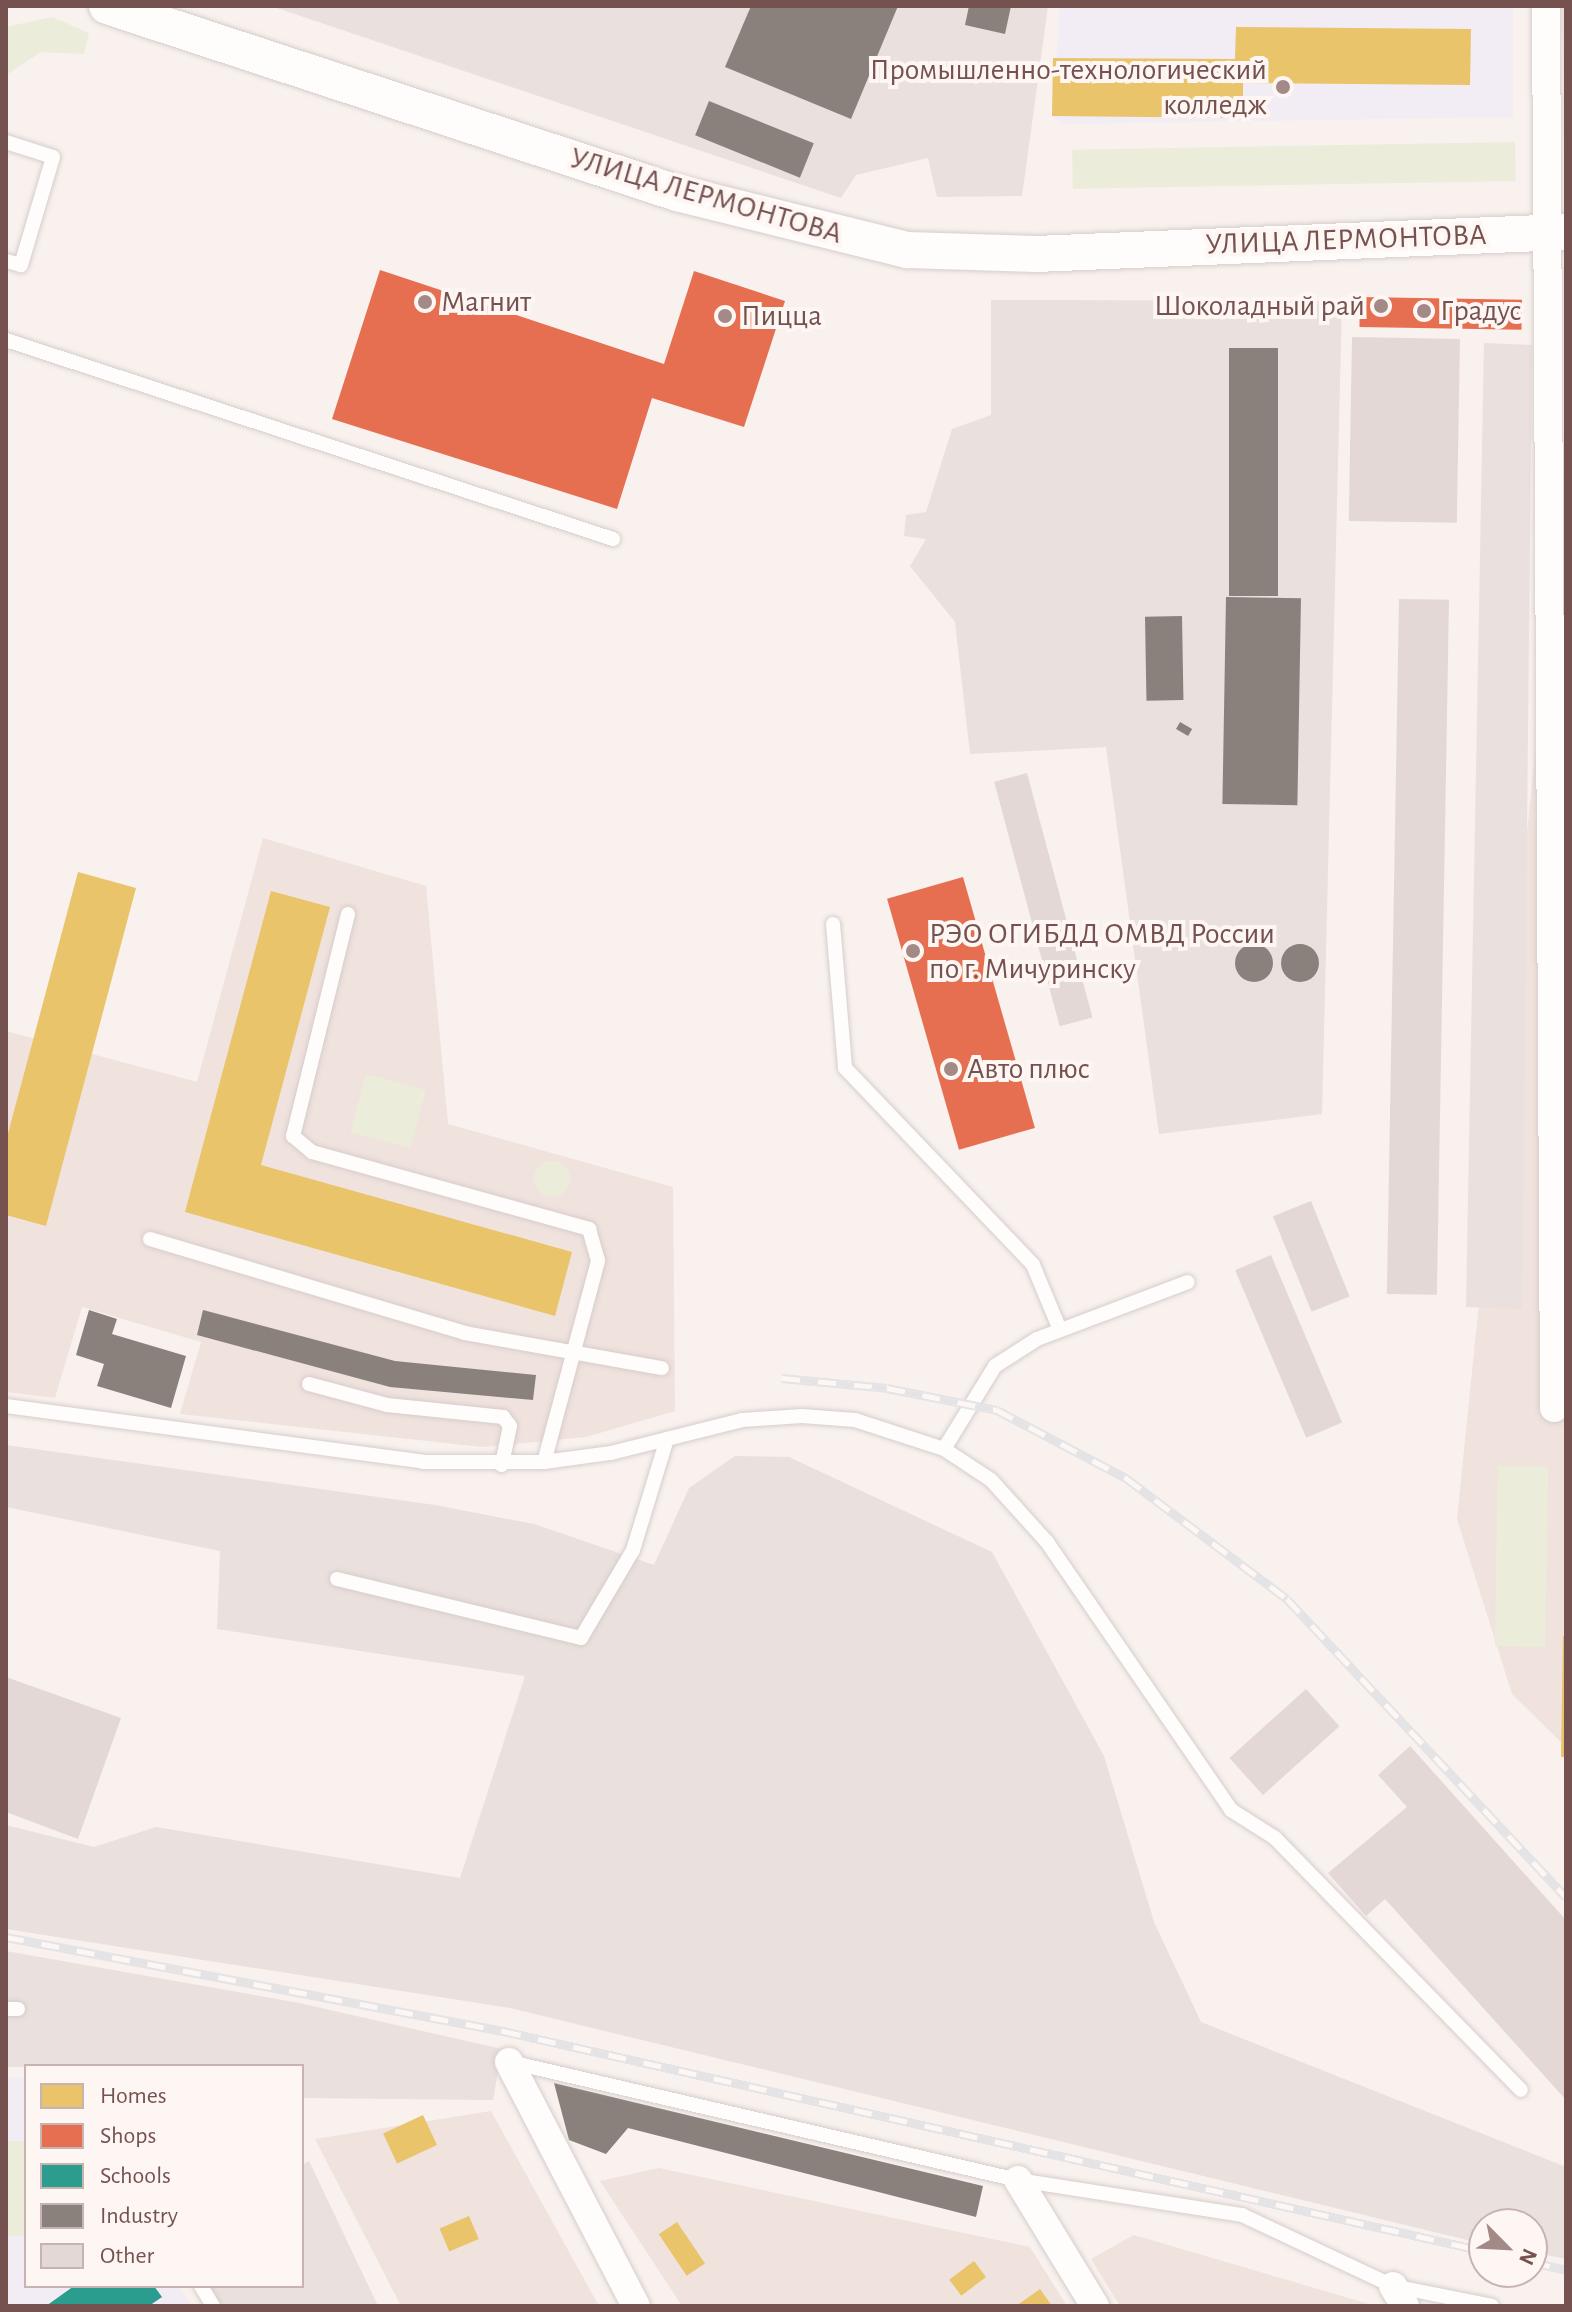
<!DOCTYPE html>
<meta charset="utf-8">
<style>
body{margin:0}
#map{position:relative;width:1572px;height:2312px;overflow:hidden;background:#f8f1ee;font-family:"Alegreya Sans",sans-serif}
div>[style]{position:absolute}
.residential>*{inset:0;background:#f0e2dd}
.industrial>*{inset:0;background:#eae0dd}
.education>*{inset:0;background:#f2ecf4}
.green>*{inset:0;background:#ebedda;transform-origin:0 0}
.round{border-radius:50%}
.homes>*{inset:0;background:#e9c46a;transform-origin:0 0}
.shops>*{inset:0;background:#e76f51;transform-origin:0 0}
.schools>*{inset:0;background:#2a9d8f}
.industry>*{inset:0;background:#8a817c;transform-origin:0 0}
.building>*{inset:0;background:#e4d8d6;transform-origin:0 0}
.roads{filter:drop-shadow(0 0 2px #d6cdcb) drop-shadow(0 0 2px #d6cdcb)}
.service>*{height:14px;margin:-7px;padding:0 7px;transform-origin:7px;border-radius:7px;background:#fefdfc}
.minor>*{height:28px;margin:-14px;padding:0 14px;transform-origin:14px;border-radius:14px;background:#fefdfc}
.tertiary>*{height:36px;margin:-18px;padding:0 18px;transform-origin:18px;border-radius:18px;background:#fefdfc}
.rail>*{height:9px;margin-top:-4.5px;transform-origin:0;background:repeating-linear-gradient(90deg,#fef6f2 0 18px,#e4e3e6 0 36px);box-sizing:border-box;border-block:2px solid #e4e3e6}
.dots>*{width:22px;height:22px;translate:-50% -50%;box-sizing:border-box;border:4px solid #fef6f2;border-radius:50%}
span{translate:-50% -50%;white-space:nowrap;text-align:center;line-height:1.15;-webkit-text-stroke:8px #fef6f2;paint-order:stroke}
.poi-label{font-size:30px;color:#755250}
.right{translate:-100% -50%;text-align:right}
.left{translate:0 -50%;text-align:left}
.street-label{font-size:30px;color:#755250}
.frame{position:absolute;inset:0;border:8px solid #755250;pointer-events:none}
.legend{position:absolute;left:24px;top:2064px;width:280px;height:224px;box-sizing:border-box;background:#fef6f2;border:2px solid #c7b4b1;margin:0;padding:10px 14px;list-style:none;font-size:24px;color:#755250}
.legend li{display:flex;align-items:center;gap:16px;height:40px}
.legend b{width:40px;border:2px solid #c7b4b1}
.north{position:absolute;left:1468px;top:2208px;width:80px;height:80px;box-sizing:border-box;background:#fef6f2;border:2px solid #c7b4b1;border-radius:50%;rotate:114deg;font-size:22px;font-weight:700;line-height:32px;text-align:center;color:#755250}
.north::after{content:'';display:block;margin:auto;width:28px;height:36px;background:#a38a87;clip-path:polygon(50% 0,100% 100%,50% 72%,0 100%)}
</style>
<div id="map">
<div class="residential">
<div style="clip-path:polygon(1562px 6px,1566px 6px,1566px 147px,1564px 147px)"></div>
<div style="clip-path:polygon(1566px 451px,1566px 1747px,1512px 1694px,1457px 1519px)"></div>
<div style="clip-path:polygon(263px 838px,426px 886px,448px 1124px,673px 1187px,675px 1411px,586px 1437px,482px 1447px,180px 1414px,201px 1342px,82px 1307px,55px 1398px,6px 1392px,6px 1031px,197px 1082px)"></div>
<div style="clip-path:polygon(491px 2111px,599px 2306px,401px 2306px,315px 2139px)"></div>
<div style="clip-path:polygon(659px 2168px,1030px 2247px,1067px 2306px,682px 2306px,600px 2181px)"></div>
<div style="clip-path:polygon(1134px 2235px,1369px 2304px,1371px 2306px,1120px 2306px,1091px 2259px)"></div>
</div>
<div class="industrial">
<div style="clip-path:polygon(271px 6px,1048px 6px,1022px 196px,937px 197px,928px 158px,856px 175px,841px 198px)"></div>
<div style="clip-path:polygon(991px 300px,1342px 301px,1322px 1114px,1159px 1134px,1106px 747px,970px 754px,955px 622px,910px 566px,926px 539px,904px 536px,906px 515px,926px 512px,952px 429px,991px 415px)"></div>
<div style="clip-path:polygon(1484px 343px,1532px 345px,1522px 1309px,1466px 1307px)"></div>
<div style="clip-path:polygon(6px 1445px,435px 1505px,534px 1524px,654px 1565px,689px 1488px,735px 1456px,789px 1457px,992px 1552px,1104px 1756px,1154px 1922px,1201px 2022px,1566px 2167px,1566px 2259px,1532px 2252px,1532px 2224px,1484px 2224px,1484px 2244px,510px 2008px,6px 1929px,6px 1825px,94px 1847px,156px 1827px,460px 1878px,525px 1676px,217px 1629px,220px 1551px,6px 1507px)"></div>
<div style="clip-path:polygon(6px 1951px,299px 2003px,502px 2049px,493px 2100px,302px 2098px,302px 2066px,6px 2067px)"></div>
<div style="clip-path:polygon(309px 2161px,378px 2306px,213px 2306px,201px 2286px,302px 2286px,302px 2165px)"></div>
</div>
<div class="education">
<div style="clip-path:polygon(1060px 6px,1513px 6px,1513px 117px,1063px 124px,1052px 116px)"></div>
<div style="clip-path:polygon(6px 2077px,26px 2077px,26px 2286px,178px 2286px,193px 2306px,6px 2306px)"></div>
</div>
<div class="green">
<div style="clip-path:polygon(52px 17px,89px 33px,84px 54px,41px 52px,6px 75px,6px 27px)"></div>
<div style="left:1515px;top:142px;width:39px;height:443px;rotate:89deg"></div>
<div style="left:366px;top:1074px;width:62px;height:60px;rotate:15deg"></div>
<div class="round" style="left:534px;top:1161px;width:36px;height:36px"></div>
<div style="left:1498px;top:1466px;width:50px;height:180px;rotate:1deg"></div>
<div style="left:26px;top:2141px;width:95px;height:20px;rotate:90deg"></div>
</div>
<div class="homes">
<div style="clip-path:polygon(1236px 27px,1471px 29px,1470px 85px,1243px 83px,1243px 118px,1052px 116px,1053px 58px,1235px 59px)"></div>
<div style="clip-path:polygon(78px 872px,136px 888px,46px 1226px,6px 1215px,6px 1141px)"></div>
<div style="clip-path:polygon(271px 891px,330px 907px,261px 1165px,572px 1252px,555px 1316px,185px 1212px)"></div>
<div style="clip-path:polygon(1563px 1636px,1566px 1636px,1566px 1757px,1561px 1757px)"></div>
<div style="left:423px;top:2115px;width:33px;height:44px;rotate:65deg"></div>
<div style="left:469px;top:2216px;width:25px;height:32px;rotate:67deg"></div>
<div style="left:677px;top:2222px;width:50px;height:22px;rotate:56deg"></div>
<div style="left:974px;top:2261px;width:20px;height:31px;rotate:53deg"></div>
<div style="clip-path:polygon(1040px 2289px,1052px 2306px,1016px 2306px)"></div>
</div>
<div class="shops">
<div style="clip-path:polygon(380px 270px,664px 364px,694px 271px,785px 301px,744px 427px,652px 398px,617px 509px,332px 419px)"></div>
<div style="left:1360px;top:297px;width:162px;height:30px;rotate:1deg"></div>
<div style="left:963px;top:877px;width:261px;height:79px;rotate:74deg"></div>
</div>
<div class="schools">
<div style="clip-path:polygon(74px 2286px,154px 2286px,162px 2297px,149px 2306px,46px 2306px)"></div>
</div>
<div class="industry">
<div style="clip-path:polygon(751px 6px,898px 6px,851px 119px,725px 67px)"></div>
<div style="clip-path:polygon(969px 6px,1011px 6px,1005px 34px,965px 25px)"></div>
<div style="left:709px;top:101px;width:113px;height:37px;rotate:22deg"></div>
<div style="left:1229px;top:348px;width:49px;height:248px"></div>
<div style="left:1226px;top:597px;width:75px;height:207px;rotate:1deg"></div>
<div style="left:1182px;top:616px;width:84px;height:37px;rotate:89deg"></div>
<div style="left:1180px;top:722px;width:14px;height:8px;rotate:30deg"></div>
<div class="round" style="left:1281px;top:944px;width:38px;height:38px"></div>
<div class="round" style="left:1235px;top:944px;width:38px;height:38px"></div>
<div style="clip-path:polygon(89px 1310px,117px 1319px,112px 1334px,186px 1356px,171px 1408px,97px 1386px,104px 1364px,76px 1355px)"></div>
<div style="clip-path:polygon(203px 1310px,395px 1361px,536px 1375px,533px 1400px,390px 1387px,197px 1335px)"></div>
<div style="clip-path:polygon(554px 2083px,983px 2186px,976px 2217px,628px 2128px,606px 2154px,569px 2140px)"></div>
</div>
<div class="building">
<div style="left:1352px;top:337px;width:108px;height:184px;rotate:1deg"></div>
<div style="left:1399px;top:599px;width:50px;height:695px;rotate:1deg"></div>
<div style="left:1027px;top:773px;width:253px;height:34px;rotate:75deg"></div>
<div style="left:1311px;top:1201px;width:103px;height:41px;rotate:68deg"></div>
<div style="left:1271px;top:1255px;width:182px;height:39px;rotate:67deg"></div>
<div style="clip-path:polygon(6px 1677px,121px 1718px,78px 1839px,6px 1812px)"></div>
<div style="left:1306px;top:1689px;width:50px;height:103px;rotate:48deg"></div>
<div style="clip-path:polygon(1410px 1746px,1566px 1920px,1566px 2100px,1385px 1899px,1366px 1916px,1328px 1873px,1407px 1807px,1378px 1775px)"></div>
</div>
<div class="roads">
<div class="service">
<div style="left:6px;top:142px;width:49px;rotate:17.7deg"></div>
<div style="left:53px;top:157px;width:113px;rotate:106.5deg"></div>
<div style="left:21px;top:265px;width:16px;rotate:-165deg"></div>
<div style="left:6px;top:340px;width:639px;rotate:18.15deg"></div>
<div style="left:348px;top:914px;width:229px;rotate:103.9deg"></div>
<div style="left:293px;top:1136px;width:25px;rotate:40deg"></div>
<div style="left:312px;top:1152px;width:288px;rotate:15.5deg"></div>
<div style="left:589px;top:1229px;width:33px;rotate:74deg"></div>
<div style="left:598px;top:1261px;width:208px;rotate:105deg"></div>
<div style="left:833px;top:924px;width:144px;rotate:85.2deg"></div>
<div style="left:845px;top:1068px;width:272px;rotate:46.3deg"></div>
<div style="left:1033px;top:1265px;width:70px;rotate:67.4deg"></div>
<div style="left:150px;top:1239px;width:329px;rotate:16.6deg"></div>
<div style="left:465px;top:1333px;width:200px;rotate:10.1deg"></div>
<div style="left:309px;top:1384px;width:81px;rotate:15.1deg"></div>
<div style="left:387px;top:1405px;width:117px;rotate:5.9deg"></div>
<div style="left:503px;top:1417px;width:11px;rotate:52deg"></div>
<div style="left:510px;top:1426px;width:40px;rotate:102deg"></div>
<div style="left:6px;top:1406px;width:421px;rotate:7.6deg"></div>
<div style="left:423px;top:1462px;width:121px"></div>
<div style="left:544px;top:1462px;width:68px;rotate:-7.7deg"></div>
<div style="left:611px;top:1453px;width:135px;rotate:-14.1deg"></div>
<div style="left:742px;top:1420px;width:60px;rotate:-3.8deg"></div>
<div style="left:802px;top:1416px;width:53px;rotate:4.3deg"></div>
<div style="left:855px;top:1420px;width:94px;rotate:18deg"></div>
<div style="left:944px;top:1449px;width:97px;rotate:-58.4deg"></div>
<div style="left:995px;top:1366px;width:50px;rotate:-32.7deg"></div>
<div style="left:1037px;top:1339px;width:161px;rotate:-20.7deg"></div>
<div style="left:944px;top:1449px;width:56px;rotate:33.4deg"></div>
<div style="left:991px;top:1480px;width:84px;rotate:47.9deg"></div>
<div style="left:1047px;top:1542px;width:325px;rotate:55.5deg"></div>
<div style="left:1231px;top:1810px;width:52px;rotate:32.5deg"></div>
<div style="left:1275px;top:1838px;width:352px;rotate:45.7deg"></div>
<div style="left:337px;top:1579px;width:251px;rotate:13.6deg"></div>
<div style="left:581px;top:1638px;width:102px;rotate:-59.4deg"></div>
<div style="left:633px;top:1550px;width:116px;rotate:-73deg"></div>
<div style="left:6px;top:2009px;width:12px"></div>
<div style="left:510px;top:2062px;width:522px;rotate:13.08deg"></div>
<div style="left:1018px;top:2180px;width:227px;rotate:8.9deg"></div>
<div style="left:1242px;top:2215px;width:167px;rotate:25.2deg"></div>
<div style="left:1393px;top:2286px;width:101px;rotate:11.4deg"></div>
<div style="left:201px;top:2286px;width:23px;rotate:59deg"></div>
</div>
<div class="minor">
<div style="left:1546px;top:6px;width:1402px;rotate:89.67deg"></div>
<div style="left:509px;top:2062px;width:275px;rotate:62.5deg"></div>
<div style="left:1018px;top:2180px;width:148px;rotate:58.6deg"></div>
<div style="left:1393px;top:2286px;width:23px;rotate:59deg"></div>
</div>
<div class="tertiary">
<div style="left:107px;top:6px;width:600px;rotate:18.16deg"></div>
<div style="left:677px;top:193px;width:238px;rotate:13.9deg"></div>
<div style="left:908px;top:250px;width:128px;rotate:1.8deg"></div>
<div style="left:1036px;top:254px;width:530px;rotate:-2.38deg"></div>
</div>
</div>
<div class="rail">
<div style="left:782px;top:1378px;width:105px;rotate:5.4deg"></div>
<div style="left:887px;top:1388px;width:112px;rotate:11.3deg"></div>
<div style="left:997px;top:1410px;width:146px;rotate:27.8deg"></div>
<div style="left:1126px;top:1478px;width:201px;rotate:36.9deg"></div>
<div style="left:1287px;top:1599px;width:408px;rotate:46.9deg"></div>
<div style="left:6px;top:1937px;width:506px;rotate:10.71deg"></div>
<div style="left:503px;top:2031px;width:1005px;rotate:12.64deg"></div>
<div style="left:1532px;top:2262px;width:35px;rotate:13deg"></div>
</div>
<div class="dots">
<div style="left:1283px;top:87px;background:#a38a87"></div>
<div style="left:425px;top:302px;background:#a38a87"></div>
<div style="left:1381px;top:306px;background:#a38a87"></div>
<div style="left:1424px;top:311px;background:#a38a87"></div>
<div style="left:725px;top:316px;background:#a38a87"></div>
<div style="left:913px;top:951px;background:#a38a87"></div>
<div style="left:951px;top:1069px;background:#a38a87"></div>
</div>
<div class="poi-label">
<span class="right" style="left:1267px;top:87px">Промышленно-технологический<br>колледж</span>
<span class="left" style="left:441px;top:302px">Магнит</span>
<span class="right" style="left:1365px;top:306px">Шоколадный рай</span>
<span class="left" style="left:1440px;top:311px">Градус</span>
<span class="left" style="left:741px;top:316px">Пицца</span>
<span class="left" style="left:929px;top:951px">РЭО ОГИБДД ОМВД России<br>по г. Мичуринску</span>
<span class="left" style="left:967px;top:1069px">Авто плюс</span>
</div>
<div class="street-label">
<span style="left:706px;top:196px;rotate:16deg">УЛИЦА ЛЕРМОНТОВА</span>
<span style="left:1346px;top:240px;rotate:-2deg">УЛИЦА ЛЕРМОНТОВА</span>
</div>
<div class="frame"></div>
<ul class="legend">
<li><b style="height:22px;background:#e9c46a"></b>Homes</li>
<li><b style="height:22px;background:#e76f51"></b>Shops</li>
<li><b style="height:22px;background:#2a9d8f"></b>Schools</li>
<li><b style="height:22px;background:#8a817c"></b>Industry</li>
<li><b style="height:22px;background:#e4d8d6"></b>Other</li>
</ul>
<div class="north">N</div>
</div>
